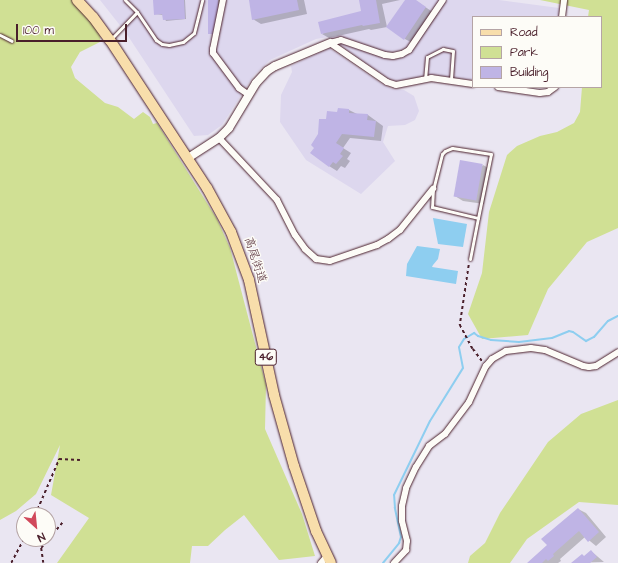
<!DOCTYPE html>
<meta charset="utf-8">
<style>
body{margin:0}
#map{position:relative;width:618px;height:563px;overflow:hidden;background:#eae6f2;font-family:"Architects Daughter","Klee One",sans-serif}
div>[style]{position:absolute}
.built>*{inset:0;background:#ddd7ee}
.green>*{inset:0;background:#d0e094}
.water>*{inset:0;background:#8ecef0}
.shadow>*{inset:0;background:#0003;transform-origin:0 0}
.stream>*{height:2px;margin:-1px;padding:0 1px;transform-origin:1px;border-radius:1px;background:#8ecef0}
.building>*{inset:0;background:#bfb4e5;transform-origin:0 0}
.path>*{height:1.5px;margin-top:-0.75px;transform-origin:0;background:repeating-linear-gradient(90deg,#4a1f2b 0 3px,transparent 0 6px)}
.roads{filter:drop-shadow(0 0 1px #4a1f2b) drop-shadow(0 0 1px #4a1f2b)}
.service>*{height:3px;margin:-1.5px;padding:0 1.5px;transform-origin:1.5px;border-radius:1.5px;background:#fdfcf7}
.minor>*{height:6px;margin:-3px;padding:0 3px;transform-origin:3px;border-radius:3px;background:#fdfcf7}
.tertiary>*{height:8px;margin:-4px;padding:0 4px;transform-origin:4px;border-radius:4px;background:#fdfcf7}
.primary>*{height:10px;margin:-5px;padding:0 5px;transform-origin:5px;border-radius:5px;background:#f8deab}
span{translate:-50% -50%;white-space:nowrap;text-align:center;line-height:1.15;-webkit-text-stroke:3px #fdfcf7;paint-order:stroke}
.shield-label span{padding:1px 3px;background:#fdfcf7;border:1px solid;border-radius:3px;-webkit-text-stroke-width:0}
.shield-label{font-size:11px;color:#4a1f2b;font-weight:700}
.street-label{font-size:12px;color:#4a1f2b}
.legend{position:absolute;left:472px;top:16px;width:130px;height:72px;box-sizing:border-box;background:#fdfcf7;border:1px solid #b5a4a5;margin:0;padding:5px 7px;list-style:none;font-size:12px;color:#4a1f2b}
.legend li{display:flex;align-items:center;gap:8px;height:20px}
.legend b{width:20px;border:1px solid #b5a4a5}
.north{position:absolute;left:16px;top:507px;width:40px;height:40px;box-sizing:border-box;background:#fdfcf7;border:1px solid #b5a4a5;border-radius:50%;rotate:153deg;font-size:11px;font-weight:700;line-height:16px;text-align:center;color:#4a1f2b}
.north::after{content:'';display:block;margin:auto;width:14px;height:18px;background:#d1495b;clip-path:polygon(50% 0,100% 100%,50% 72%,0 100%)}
.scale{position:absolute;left:16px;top:24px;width:111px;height:18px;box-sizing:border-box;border:2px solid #4a1f2b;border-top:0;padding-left:5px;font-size:12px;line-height:14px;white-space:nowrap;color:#4a1f2b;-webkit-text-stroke:3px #fdfcf7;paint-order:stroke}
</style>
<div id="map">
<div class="built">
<div style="clip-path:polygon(100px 0,499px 0,559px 8px,559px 17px,473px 17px,473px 80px,430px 75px,403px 82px,396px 82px,390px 80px,328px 37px,316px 39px,270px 60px,254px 75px,222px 125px,208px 135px,194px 136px,126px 33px)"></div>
<div style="clip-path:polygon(329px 48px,382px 84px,392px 89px,404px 90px,414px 96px,419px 111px,415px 120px,405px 125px,388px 126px,383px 142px,395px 161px,361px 194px,306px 160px,280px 122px,281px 95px,292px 72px,291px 66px)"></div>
</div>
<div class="green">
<div style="clip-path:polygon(0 0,73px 0,101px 30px,100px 42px,80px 52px,71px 67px,75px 78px,105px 103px,118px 107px,134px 119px,143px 112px,150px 117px,153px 124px,157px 123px,217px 219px,230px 248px,266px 385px,265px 429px,302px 514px,315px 556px,279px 560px,244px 515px,225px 530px,208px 546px,192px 546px,190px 563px,57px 563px,89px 518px,51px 495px,60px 445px,36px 494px,16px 511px,0 520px)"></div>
<div style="clip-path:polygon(540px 0,618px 0,618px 228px,587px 242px,548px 289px,528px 335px,482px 339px,468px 314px,482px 273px,489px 212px,507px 155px,517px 146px,540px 136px,557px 132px,574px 123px,580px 112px,582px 87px,601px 87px,601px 17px,588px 17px,589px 10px)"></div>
<div style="clip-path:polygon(618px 400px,618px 505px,579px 502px,527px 539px,510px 563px,468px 563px,470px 556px,485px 543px,500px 513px,548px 442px,581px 414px)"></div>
</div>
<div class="water">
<div style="clip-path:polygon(433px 218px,467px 224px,463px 247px,438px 244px)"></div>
<div style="clip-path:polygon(417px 246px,440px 249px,438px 259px,433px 265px,432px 267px,458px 271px,456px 284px,406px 276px,407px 264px)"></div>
</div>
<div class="shadow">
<div style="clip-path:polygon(154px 0,185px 0,186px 19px,166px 21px,163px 15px,155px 14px)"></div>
<div style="left:209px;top:0;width:11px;height:34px"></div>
<div style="clip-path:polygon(250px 0,304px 0,307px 14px,261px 24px,253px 19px)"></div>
<div style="clip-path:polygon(360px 0,400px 0,382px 4px,387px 27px,371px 30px,369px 29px,329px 38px,322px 34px,362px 12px)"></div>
<div style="clip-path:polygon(406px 0,415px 0,437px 15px,416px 45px,405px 39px)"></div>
<div style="clip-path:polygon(349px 110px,357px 114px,368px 115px,383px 126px,381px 141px,350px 138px,343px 148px,351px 153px,347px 159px,350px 161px,345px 168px,341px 166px,337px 171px,329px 166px,316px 147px,327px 120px,338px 113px)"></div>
<div style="clip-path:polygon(483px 165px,490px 169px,484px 204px,463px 201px,455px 196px)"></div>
<div style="clip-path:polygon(578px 509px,586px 513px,606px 537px,596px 546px,585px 537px,560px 559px,561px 561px,558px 563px,529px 563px,549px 546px)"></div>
<div style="clip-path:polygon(591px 551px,604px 562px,573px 563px,585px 557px)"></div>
</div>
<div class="stream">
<div style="left:383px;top:563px;width:26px;rotate:-51deg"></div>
<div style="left:399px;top:543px;width:6px;rotate:-72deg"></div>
<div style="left:401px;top:537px;width:30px;rotate:-102deg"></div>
<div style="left:395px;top:508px;width:13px;rotate:-94deg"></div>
<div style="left:394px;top:495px;width:82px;rotate:-64.1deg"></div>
<div style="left:430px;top:421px;width:62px;rotate:-58.1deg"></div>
<div style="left:463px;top:368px;width:21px;rotate:-101deg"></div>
<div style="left:459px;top:347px;width:9px;rotate:-58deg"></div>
<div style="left:464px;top:339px;width:12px;rotate:-31deg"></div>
<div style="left:474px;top:333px;width:5px;rotate:37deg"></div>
<div style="left:478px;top:336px;width:14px;rotate:17deg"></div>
<div style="left:491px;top:340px;width:28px;rotate:4deg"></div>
<div style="left:519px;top:342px;width:33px;rotate:-7deg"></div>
<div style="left:552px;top:338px;width:18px;rotate:-22deg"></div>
<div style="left:569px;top:331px;width:4px;rotate:14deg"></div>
<div style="left:573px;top:332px;width:16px;rotate:35deg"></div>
<div style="left:586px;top:341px;width:9px;rotate:-27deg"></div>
<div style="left:594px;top:337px;width:21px;rotate:-49deg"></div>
<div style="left:608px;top:321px;width:11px;rotate:-27deg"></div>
</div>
<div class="building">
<div style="clip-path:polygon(153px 0,184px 0,185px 19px,163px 20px,162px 14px,154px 15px)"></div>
<div style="left:208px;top:0;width:10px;height:34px"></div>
<div style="clip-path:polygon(249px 0,297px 0,299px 10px,252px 20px)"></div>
<div style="clip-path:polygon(359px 0,376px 0,380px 23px,363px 26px,362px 25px,321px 34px,318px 22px,361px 11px)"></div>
<div style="clip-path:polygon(405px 0,416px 0,426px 7px,404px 40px,386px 27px)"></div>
<div style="clip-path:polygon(338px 108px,349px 109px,349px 113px,368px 114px,367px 120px,376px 121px,374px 137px,342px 134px,336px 143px,344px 148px,340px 154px,343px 156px,336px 164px,333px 162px,329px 167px,310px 153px,314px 148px,311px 145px,318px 134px,319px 119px,326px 119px,327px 111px,337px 112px)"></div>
<div style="left:460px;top:160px;width:23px;height:37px;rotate:10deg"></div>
<div style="clip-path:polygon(578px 508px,599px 532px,588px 542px,579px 531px,553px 554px,554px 556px,548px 561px,546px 559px,542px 563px,527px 563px,547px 545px,541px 539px)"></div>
<div style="clip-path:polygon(591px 550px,597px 557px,590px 563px,571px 563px,582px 554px,584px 556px)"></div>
</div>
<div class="path">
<div style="left:469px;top:265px;width:61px;rotate:98.5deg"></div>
<div style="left:460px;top:325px;width:27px;rotate:62deg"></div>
<div style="left:473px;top:349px;width:15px;rotate:53deg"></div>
<div style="left:35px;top:515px;width:61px;rotate:-66.8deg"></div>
<div style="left:59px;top:459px;width:21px;rotate:3deg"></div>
<div style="left:11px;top:563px;width:27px;rotate:-62deg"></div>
<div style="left:43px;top:563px;width:15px;rotate:-98deg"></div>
<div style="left:41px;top:548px;width:35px;rotate:-50deg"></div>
</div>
<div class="roads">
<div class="service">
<div style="left:125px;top:0;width:17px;rotate:45deg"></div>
<div style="left:137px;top:12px;width:34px;rotate:56deg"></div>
<div style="left:156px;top:40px;width:7px;rotate:34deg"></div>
<div style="left:162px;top:44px;width:7px;rotate:8deg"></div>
<div style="left:169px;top:45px;width:14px;rotate:-12deg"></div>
<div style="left:183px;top:42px;width:14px;rotate:-39deg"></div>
<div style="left:194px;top:33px;width:34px;rotate:-76deg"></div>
<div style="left:0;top:35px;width:13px;rotate:27deg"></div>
<div style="left:112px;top:38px;width:36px;rotate:-46deg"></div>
<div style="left:425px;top:80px;width:23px;rotate:-85deg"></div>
<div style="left:427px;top:57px;width:18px;rotate:-27deg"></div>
<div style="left:443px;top:49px;width:10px;rotate:11deg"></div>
<div style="left:453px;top:51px;width:29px;rotate:94deg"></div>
<div style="left:470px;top:259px;width:42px;rotate:-79deg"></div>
<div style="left:478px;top:218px;width:65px;rotate:-78.5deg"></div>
<div style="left:491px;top:154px;width:39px;rotate:-171deg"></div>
<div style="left:452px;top:148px;width:8px;rotate:157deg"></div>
<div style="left:445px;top:151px;width:4px;rotate:135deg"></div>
<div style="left:442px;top:154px;width:36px;rotate:104deg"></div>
<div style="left:433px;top:189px;width:18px;rotate:93deg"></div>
<div style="left:432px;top:207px;width:47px;rotate:13.4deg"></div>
</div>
<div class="minor">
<div style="left:223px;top:0;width:50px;rotate:101.5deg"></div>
<div style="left:213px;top:49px;width:4px;rotate:90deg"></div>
<div style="left:213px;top:53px;width:44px;rotate:53.4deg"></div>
<div style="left:239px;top:88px;width:12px;rotate:35deg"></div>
<div style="left:562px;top:17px;width:17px;rotate:-83deg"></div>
<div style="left:330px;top:43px;width:69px;rotate:34.4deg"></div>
<div style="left:387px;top:82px;width:9px;rotate:18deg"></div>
<div style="left:396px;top:85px;width:36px;rotate:-11deg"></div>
<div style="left:431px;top:78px;width:42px;rotate:8.1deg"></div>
<div style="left:330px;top:43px;width:11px;rotate:-15deg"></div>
<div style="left:341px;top:40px;width:46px;rotate:18.8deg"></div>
<div style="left:385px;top:55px;width:8px;rotate:7deg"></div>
<div style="left:393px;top:56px;width:9px;rotate:-13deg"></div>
<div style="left:402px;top:54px;width:8px;rotate:-30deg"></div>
<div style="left:409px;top:50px;width:60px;rotate:-55.8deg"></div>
<div style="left:498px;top:87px;width:42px;rotate:8.1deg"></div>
<div style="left:540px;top:93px;width:8px;rotate:-7deg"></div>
<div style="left:548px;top:92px;width:9px;rotate:-36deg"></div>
<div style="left:219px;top:138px;width:85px;rotate:46.9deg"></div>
<div style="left:277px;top:200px;width:39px;rotate:63deg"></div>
<div style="left:295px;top:235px;width:17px;rotate:54deg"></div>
<div style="left:305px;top:249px;width:15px;rotate:42deg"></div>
<div style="left:316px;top:259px;width:14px;rotate:8deg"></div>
<div style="left:330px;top:261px;width:50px;rotate:-18.8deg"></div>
<div style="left:377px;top:245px;width:13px;rotate:-29deg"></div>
<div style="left:388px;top:239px;width:15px;rotate:-37deg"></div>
<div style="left:400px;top:230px;width:53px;rotate:-51.2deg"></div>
<div style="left:321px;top:563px;width:9px;rotate:-49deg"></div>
<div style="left:394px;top:563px;width:18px;rotate:-47deg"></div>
<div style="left:406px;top:550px;width:9px;rotate:-84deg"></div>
<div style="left:407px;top:541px;width:21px;rotate:-104deg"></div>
<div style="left:402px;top:521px;width:15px;rotate:-90deg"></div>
<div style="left:402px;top:506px;width:18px;rotate:-77deg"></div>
<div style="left:406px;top:488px;width:23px;rotate:-65deg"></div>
<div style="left:416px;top:467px;width:25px;rotate:-58deg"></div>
<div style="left:429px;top:446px;width:20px;rotate:-37deg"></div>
<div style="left:445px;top:434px;width:40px;rotate:-53deg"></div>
<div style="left:469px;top:402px;width:40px;rotate:-65deg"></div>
<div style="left:486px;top:366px;width:9px;rotate:-49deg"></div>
<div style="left:492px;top:359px;width:16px;rotate:-30deg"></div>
<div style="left:506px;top:351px;width:25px;rotate:-7deg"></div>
<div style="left:531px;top:348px;width:14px;rotate:8deg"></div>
<div style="left:545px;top:350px;width:41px;rotate:22.8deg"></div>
<div style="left:583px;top:366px;width:6px;rotate:9deg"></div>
<div style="left:589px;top:367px;width:7px;rotate:-8deg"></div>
<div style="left:596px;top:366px;width:26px;rotate:-32deg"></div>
</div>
<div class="tertiary">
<div style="left:188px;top:158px;width:37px;rotate:-33deg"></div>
<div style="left:219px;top:138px;width:14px;rotate:-45deg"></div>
<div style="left:229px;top:128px;width:52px;rotate:-59deg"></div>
<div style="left:256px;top:83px;width:16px;rotate:-47deg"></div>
<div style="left:267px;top:71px;width:9px;rotate:-32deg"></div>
<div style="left:275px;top:66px;width:60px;rotate:-22.7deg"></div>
</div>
<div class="primary">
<div style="left:77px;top:0;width:23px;rotate:47deg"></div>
<div style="left:93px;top:17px;width:29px;rotate:54deg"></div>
<div style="left:110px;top:40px;width:177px;rotate:56.8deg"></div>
<div style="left:207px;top:188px;width:50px;rotate:61.4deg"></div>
<div style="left:231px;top:232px;width:51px;rotate:69.4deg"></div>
<div style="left:249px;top:280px;width:118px;rotate:77.7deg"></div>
<div style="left:274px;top:395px;width:74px;rotate:74.3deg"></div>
<div style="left:294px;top:466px;width:69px;rotate:71.3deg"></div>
<div style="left:316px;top:531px;width:35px;rotate:65deg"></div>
</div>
</div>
<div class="shield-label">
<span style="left:266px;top:357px">46</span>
</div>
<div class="street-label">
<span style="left:255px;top:260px;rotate:72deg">高尾街道</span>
</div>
<ul class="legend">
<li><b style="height:5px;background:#f8deab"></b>Road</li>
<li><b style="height:11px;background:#d0e094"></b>Park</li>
<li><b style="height:11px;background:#bfb4e5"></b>Building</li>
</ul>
<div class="north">N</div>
<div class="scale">100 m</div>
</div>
